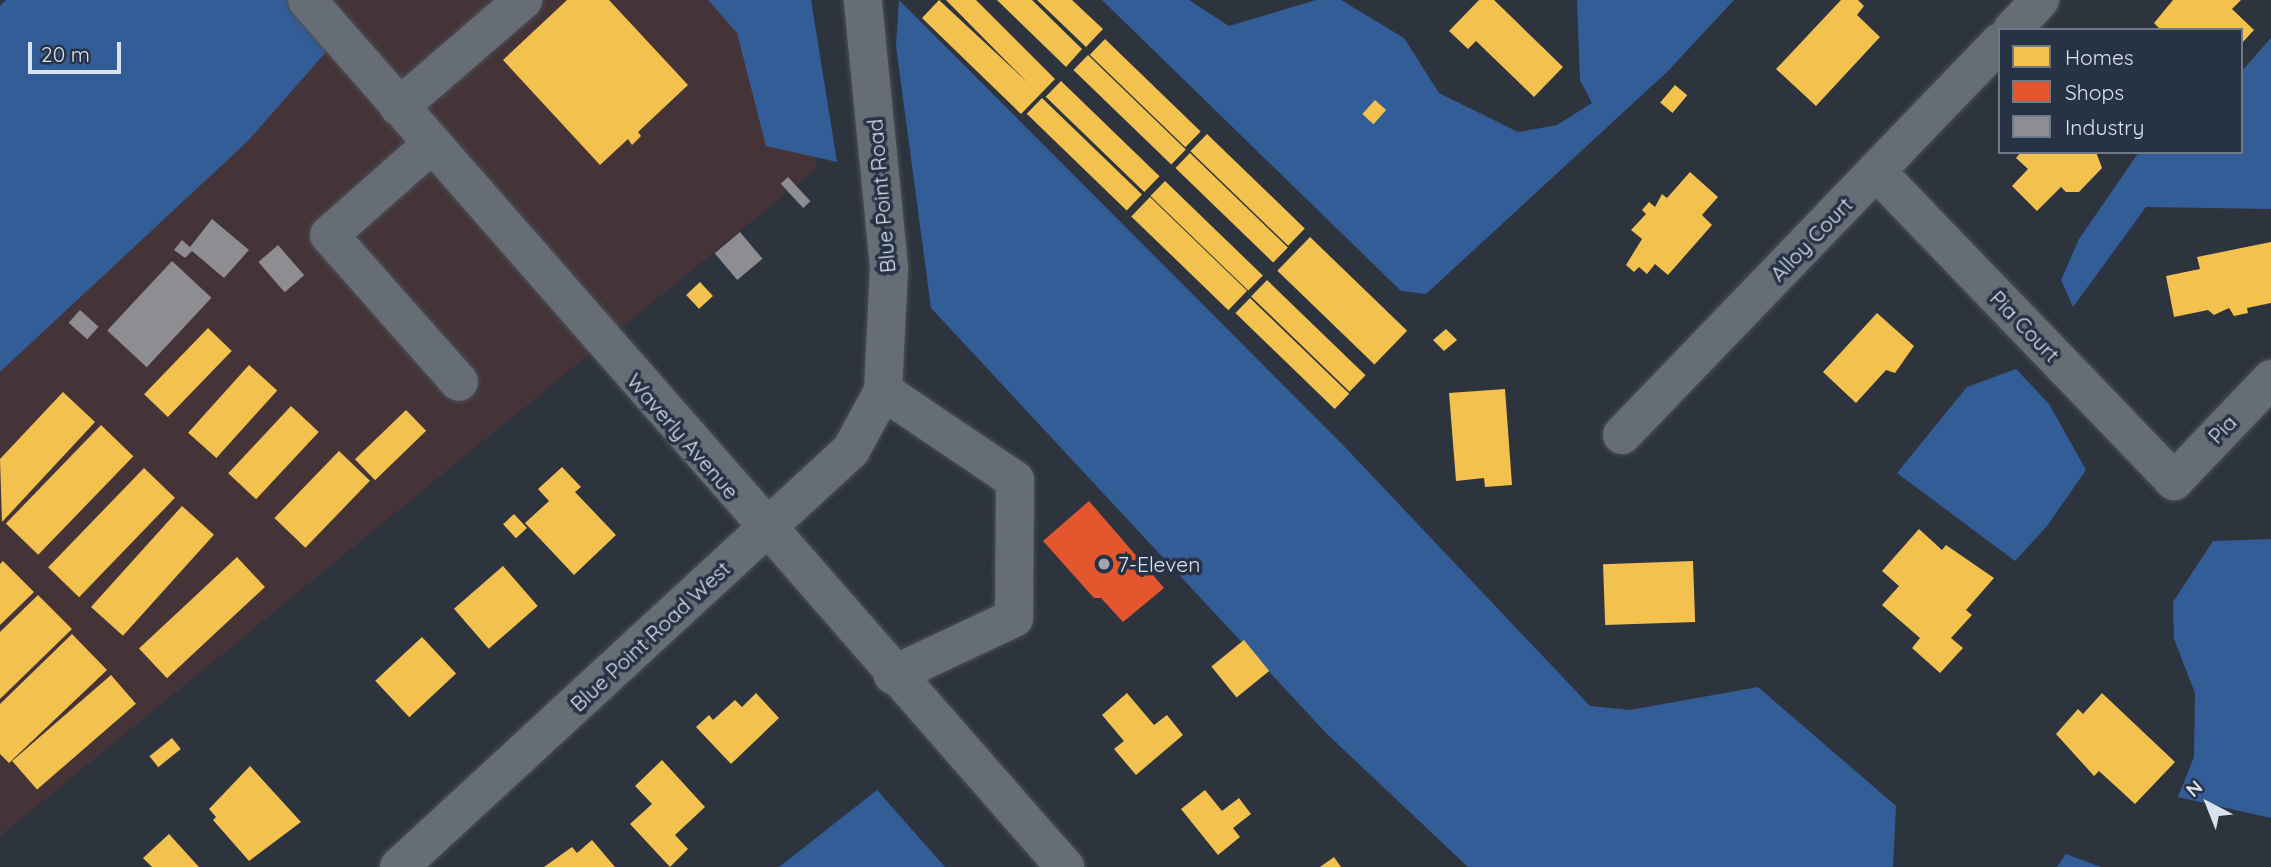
<!DOCTYPE html>
<style>
body{margin:0}
#map{position:relative;width:2271px;height:867px;overflow:hidden;background:#2e343e;font-family:Quicksand,sans-serif}
div>[style]{position:absolute}
.industrial>*{inset:0;background:#453437}
.forest>*{inset:0;background:#335d96}
.homes>*{inset:0;background:#f2c14e;transform-origin:0 0}
.shops>*{inset:0;background:#e4572e}
.industry>*{inset:0;background:#8d8d92;transform-origin:0 0}
.roads{filter:drop-shadow(0 0 2px #4a5059) drop-shadow(0 0 2px #4a5059)}
.minor>*{height:38px;margin:-19px;padding:0 19px;transform-origin:19px;border-radius:19px;background:#676d75}
.dots>*{width:19px;height:19px;translate:-50% -50%;box-sizing:border-box;border:4px solid #273345;border-radius:50%}
span{translate:-50% -50%;white-space:nowrap;text-align:center;line-height:1.15;-webkit-text-stroke:7px #273345;paint-order:stroke}
.street-label{font-size:21px;color:#dae2ed}
.poi-label{font-size:21px;color:#dae2ed}
.left{translate:0 -50%;text-align:left}
.legend{position:absolute;left:1998px;top:28px;width:245px;height:126px;box-sizing:border-box;background:#273345;border:2px solid #6f7988;margin:0;padding:9px 12px;list-style:none;font-size:21px;color:#dae2ed}
.legend li{display:flex;align-items:center;gap:14px;height:35px}
.legend b{width:35px;border:2px solid #6f7988}
.north{position:absolute;left:2173px;top:769px;width:70px;height:70px;-webkit-text-stroke:5px #273345;paint-order:stroke;rotate:318deg;font-size:19px;font-weight:700;line-height:28px;text-align:center;color:#dae2ed}
.north::after{content:'';display:block;margin:auto;width:24px;height:32px;background:#dae2ed;clip-path:polygon(50% 0,100% 100%,50% 72%,0 100%)}
.scale{position:absolute;left:28px;top:42px;width:93px;height:32px;box-sizing:border-box;border:4px solid #dae2ed;border-top:0;padding-left:9px;font-size:21px;line-height:24px;white-space:nowrap;color:#dae2ed;-webkit-text-stroke:5px #273345;paint-order:stroke}
</style>
<div id="map">
<div class="industrial">
<div style="clip-path:polygon(307px 0,789px 0,817px 168px,0 836px,0 372px,248px 141px,339px 37px)"></div>
</div>
<div class="forest">
<div style="clip-path:polygon(6px 0,307px 0,339px 37px,248px 141px,0 372px,0 6px)"></div>
<div style="clip-path:polygon(708px 0,811px 0,837px 162px,766px 146px,737px 33px)"></div>
<div style="clip-path:polygon(899px 0,1342px 444px,1590px 706px,1630px 710px,1758px 687px,1896px 806px,1893px 867px,1468px 867px,1327px 734px,931px 308px,896px 46px)"></div>
<div style="clip-path:polygon(1102px 0,1189px 0,1229px 26px,1316px 0,1341px 0,1404px 38px,1439px 93px,1518px 132px,1557px 125px,1592px 103px,1580px 80px,1577px 0,1734px 0,1667px 72px,1426px 294px,1401px 291px)"></div>
<div style="clip-path:polygon(2271px 38px,2271px 209px,2146px 207px,2073px 307px,2061px 280px,2079px 239px,2139px 152px,2241px 152px,2241px 72px)"></div>
<div style="clip-path:polygon(2016px 369px,2049px 404px,2086px 470px,2047px 526px,2015px 561px,1897px 473px,1967px 387px)"></div>
<div style="clip-path:polygon(2271px 539px,2271px 818px,2178px 797px,2194px 757px,2195px 693px,2174px 639px,2173px 602px,2213px 541px)"></div>
<div style="clip-path:polygon(877px 790px,945px 867px,779px 867px)"></div>
<div style="clip-path:polygon(2066px 854px,2101px 867px,2057px 867px)"></div>
</div>
<div class="homes">
<div style="clip-path:polygon(567px 0,609px 0,688px 85px,638px 132px,641px 136px,632px 145px,628px 139px,600px 165px,503px 60px)"></div>
<div style="clip-path:polygon(939px 0,1027px 82px,946px 0,976px 0,1055px 79px,1021px 114px,922px 18px)"></div>
<div style="clip-path:polygon(997px 0,1032px 0,1082px 49px,1066px 67px)"></div>
<div style="clip-path:polygon(1037px 0,1072px 0,1103px 29px,1086px 47px)"></div>
<div style="clip-path:polygon(1479px 0,1494px 0,1563px 67px,1534px 97px,1476px 41px,1468px 49px,1449px 31px)"></div>
<div style="clip-path:polygon(1841px 0,1858px 0,1864px 6px,1857px 15px,1880px 37px,1816px 106px,1776px 69px)"></div>
<div style="clip-path:polygon(2173px 0,2241px 0,2232px 9px,2254px 30px,2241px 44px,2241px 30px,2161px 30px,2154px 23px)"></div>
<div style="left:1105px;top:39px;width:133px;height:22px;rotate:44deg"></div>
<div style="left:1088px;top:55px;width:136px;height:21px;rotate:44deg"></div>
<div style="left:1061px;top:81px;width:137px;height:22px;rotate:44deg"></div>
<div style="left:1675px;top:85px;width:16px;height:23px;rotate:40deg"></div>
<div style="left:1042px;top:98px;width:139px;height:22px;rotate:44deg"></div>
<div style="left:1375px;top:100px;width:15px;height:19px;rotate:42deg"></div>
<div style="left:1207px;top:134px;width:136px;height:24px;rotate:44deg"></div>
<div style="clip-path:polygon(2021px 152px,2096px 152px,2102px 168px,2079px 192px,2066px 192px,2061px 187px,2037px 211px,2012px 186px,2028px 169px,2016px 158px)"></div>
<div style="left:1190px;top:153px;width:136px;height:21px;rotate:44deg"></div>
<div style="clip-path:polygon(1690px 172px,1718px 197px,1702px 215px,1712px 225px,1668px 275px,1655px 264px,1647px 274px,1639px 267px,1634px 272px,1626px 265px,1642px 239px,1631px 230px,1646px 214px,1642px 210px,1649px 202px,1655px 207px,1662px 194px,1667px 198px)"></div>
<div style="left:1165px;top:181px;width:136px;height:21px;rotate:44deg"></div>
<div style="left:1150px;top:197px;width:135px;height:27px;rotate:44deg"></div>
<div style="left:1310px;top:237px;width:135px;height:47px;rotate:44deg"></div>
<div style="clip-path:polygon(2271px 242px,2271px 303px,2247px 308px,2248px 313px,2234px 316px,2229px 308px,2214px 315px,2208px 310px,2174px 317px,2166px 276px,2200px 269px,2197px 257px)"></div>
<div style="left:1267px;top:280px;width:137px;height:23px;rotate:44deg"></div>
<div style="left:700px;top:282px;width:19px;height:19px;rotate:47deg"></div>
<div style="left:1250px;top:298px;width:138px;height:21px;rotate:44deg"></div>
<div style="clip-path:polygon(1877px 313px,1914px 346px,1895px 373px,1886px 370px,1856px 403px,1823px 372px)"></div>
<div style="left:208px;top:328px;width:33px;height:92px;rotate:44deg"></div>
<div style="clip-path:polygon(1446px 329px,1457px 340px,1444px 351px,1433px 340px)"></div>
<div style="left:249px;top:365px;width:38px;height:91px;rotate:42deg"></div>
<div style="clip-path:polygon(1505px 389px,1512px 485px,1485px 487px,1484px 478px,1456px 481px,1449px 393px)"></div>
<div style="clip-path:polygon(63px 392px,95px 422px,2px 522px,0 459px)"></div>
<div style="left:291px;top:406px;width:38px;height:92px;rotate:43deg"></div>
<div style="left:406px;top:410px;width:29px;height:71px;rotate:46deg"></div>
<div style="left:101px;top:425px;width:45px;height:137px;rotate:44deg"></div>
<div style="left:339px;top:451px;width:43px;height:93px;rotate:44deg"></div>
<div style="clip-path:polygon(562px 467px,581px 487px,575px 492px,616px 535px,574px 575px,525px 523px,549px 501px,538px 489px)"></div>
<div style="left:144px;top:468px;width:43px;height:138px;rotate:44deg"></div>
<div style="left:182px;top:506px;width:43px;height:136px;rotate:42deg"></div>
<div style="left:514px;top:514px;width:19px;height:15px;rotate:47deg"></div>
<div style="clip-path:polygon(1919px 529px,1942px 550px,1946px 545px,1994px 578px,1966px 610px,1972px 615px,1951px 638px,1963px 648px,1940px 673px,1912px 648px,1920px 638px,1882px 605px,1899px 586px,1882px 571px)"></div>
<div style="left:237px;top:557px;width:41px;height:134px;rotate:47deg"></div>
<div style="clip-path:polygon(3px 561px,34px 592px,0 625px,0 564px)"></div>
<div style="left:1693px;top:561px;width:61px;height:90px;rotate:88deg"></div>
<div style="left:503px;top:566px;width:53px;height:65px;rotate:49deg"></div>
<div style="clip-path:polygon(38px 595px,72px 629px,0 699px,0 632px)"></div>
<div style="clip-path:polygon(72px 634px,107px 670px,9px 763px,0 754px,0 704px)"></div>
<div style="left:422px;top:637px;width:50px;height:64px;rotate:47deg"></div>
<div style="left:1244px;top:640px;width:40px;height:42px;rotate:51deg"></div>
<div style="left:111px;top:675px;width:38px;height:131px;rotate:49deg"></div>
<div style="clip-path:polygon(756px 693px,779px 718px,731px 764px,696px 727px,709px 715px,713px 720px,735px 700px,742px 707px)"></div>
<div style="clip-path:polygon(1127px 693px,1154px 725px,1167px 715px,1183px 735px,1136px 775px,1114px 749px,1124px 741px,1102px 715px)"></div>
<div style="clip-path:polygon(2102px 693px,2175px 762px,2135px 804px,2099px 771px,2094px 776px,2056px 734px,2078px 709px,2083px 714px)"></div>
<div style="left:172px;top:738px;width:14px;height:29px;rotate:51deg"></div>
<div style="clip-path:polygon(662px 760px,705px 807px,675px 835px,688px 849px,670px 867px,630px 824px,652px 804px,635px 786px)"></div>
<div style="clip-path:polygon(250px 766px,301px 822px,249px 861px,213px 820px,216px 817px,209px 809px)"></div>
<div style="clip-path:polygon(1205px 790px,1222px 811px,1239px 798px,1251px 814px,1233px 828px,1240px 837px,1218px 855px,1181px 809px)"></div>
<div style="clip-path:polygon(169px 834px,199px 867px,152px 867px,143px 858px)"></div>
<div style="clip-path:polygon(592px 840px,615px 867px,544px 867px,572px 847px,577px 853px)"></div>
<div style="clip-path:polygon(1334px 857px,1341px 867px,1320px 867px)"></div>
</div>
<div class="shops">
<div style="clip-path:polygon(1089px 501px,1164px 588px,1123px 622px,1101px 598px,1094px 598px,1043px 541px)"></div>
</div>
<div class="industry">
<div style="left:788px;top:177px;width:33px;height:10px;rotate:47deg"></div>
<div style="clip-path:polygon(212px 219px,249px 250px,224px 278px,192px 251px,185px 258px,174px 250px,182px 240px,190px 247px)"></div>
<div style="left:740px;top:232px;width:35px;height:33px;rotate:50deg"></div>
<div style="left:278px;top:245px;width:40px;height:26px;rotate:49deg"></div>
<div style="left:172px;top:261px;width:54px;height:95px;rotate:43deg"></div>
<div style="left:80px;top:310px;width:25px;height:17px;rotate:42deg"></div>
</div>
<div class="roads">
<div class="minor">
<div style="left:307px;top:0;width:1152px;rotate:48.84deg"></div>
<div style="left:2012px;top:30px;width:41px;rotate:-47deg"></div>
<div style="left:399px;top:107px;width:164px;rotate:-40.8deg"></div>
<div style="left:432px;top:144px;width:137px;rotate:138.5deg"></div>
<div style="left:329px;top:235px;width:196px;rotate:48.5deg"></div>
<div style="left:1876px;top:171px;width:430px;rotate:46.1deg"></div>
<div style="left:2174px;top:481px;width:141px;rotate:-46.4deg"></div>
<div style="left:883px;top:391px;width:159px;rotate:34deg"></div>
<div style="left:1015px;top:480px;width:138px;rotate:90.4deg"></div>
<div style="left:1014px;top:618px;width:134px;rotate:154.8deg"></div>
<div style="left:1622px;top:435px;width:545px;rotate:-46.11deg"></div>
<div style="left:399px;top:867px;width:615px;rotate:-42.69deg"></div>
<div style="left:851px;top:450px;width:67px;rotate:-61.5deg"></div>
<div style="left:883px;top:391px;width:124px;rotate:-87.2deg"></div>
<div style="left:889px;top:267px;width:268px;rotate:-95.6deg"></div>
</div>
</div>
<div class="dots">
<div style="left:1104px;top:564px;background:#9ea5b0"></div>
</div>
<div class="street-label">
<span style="left:881px;top:196px;rotate:-95deg">Blue Point Road</span>
<span style="left:1811px;top:239px;rotate:-46deg">Alloy Court</span>
<span style="left:2025px;top:326px;rotate:46deg">Pia Court</span>
<span style="left:2222px;top:429px;rotate:-46deg">Pia</span>
<span style="left:683px;top:436px;rotate:49deg">Waverly Avenue</span>
<span style="left:650px;top:636px;rotate:-43deg">Blue Point Road West</span>
</div>
<div class="poi-label">
<span class="left" style="left:1118px;top:564px">7-Eleven</span>
</div>
<ul class="legend">
<li><b style="height:19px;background:#f2c14e"></b>Homes</li>
<li><b style="height:19px;background:#e4572e"></b>Shops</li>
<li><b style="height:19px;background:#8d8d92"></b>Industry</li>
</ul>
<div class="north">N</div>
<div class="scale">20 m</div>
</div>
